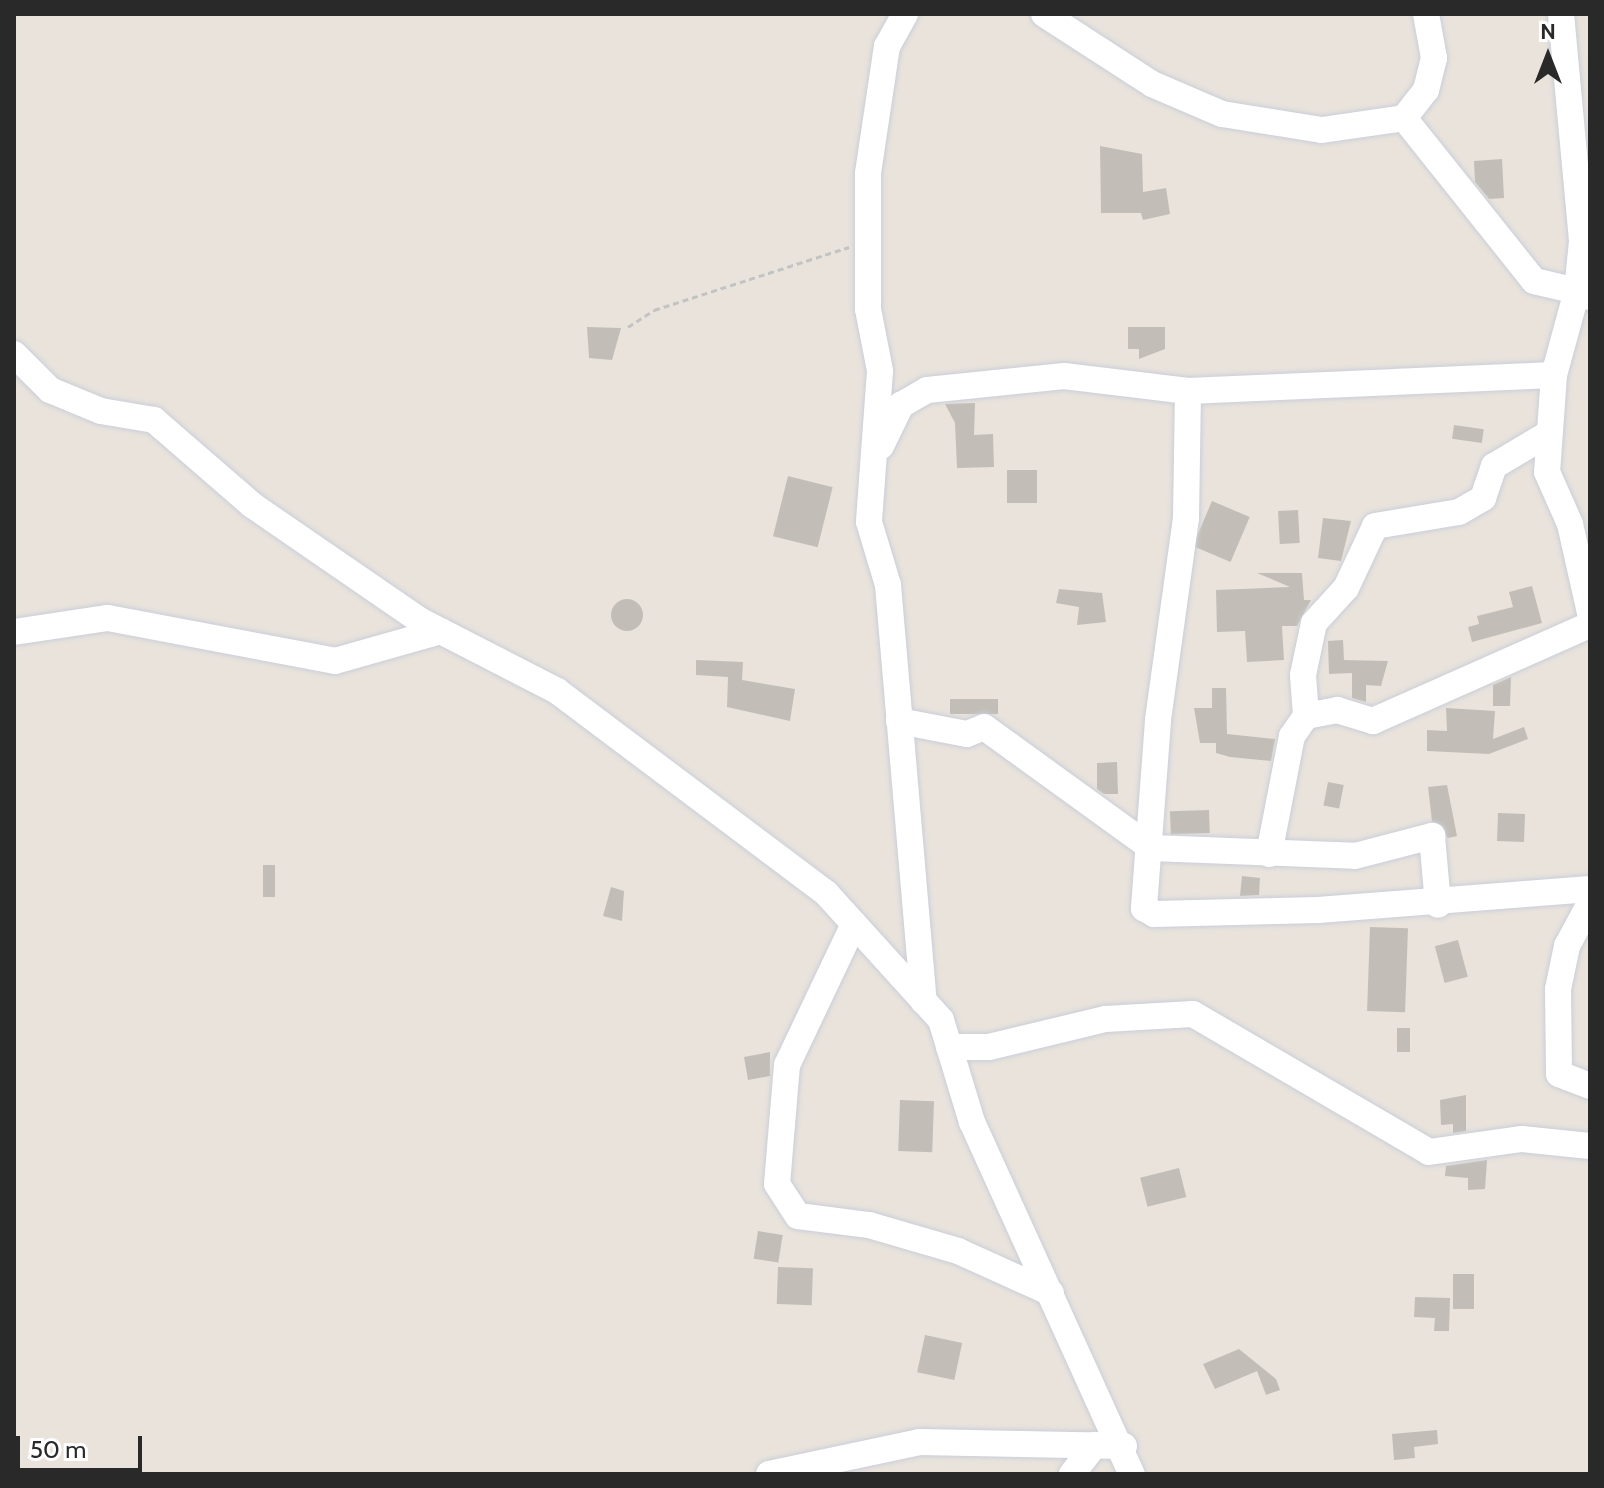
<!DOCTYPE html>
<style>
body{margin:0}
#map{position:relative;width:1604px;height:1488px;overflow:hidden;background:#e9e3dc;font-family:Cabin,sans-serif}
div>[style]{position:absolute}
.building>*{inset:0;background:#c2beb7;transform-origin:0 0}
.round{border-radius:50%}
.path>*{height:3px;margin-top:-1.5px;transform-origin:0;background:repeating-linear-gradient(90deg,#c3c3c3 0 6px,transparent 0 10px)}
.roads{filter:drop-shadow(0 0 2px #caced9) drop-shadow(0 0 2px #caced9)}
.minor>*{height:26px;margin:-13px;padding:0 13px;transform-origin:13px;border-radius:13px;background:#fff}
span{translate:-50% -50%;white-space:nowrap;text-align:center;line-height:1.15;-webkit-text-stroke:8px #fff;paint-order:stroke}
.frame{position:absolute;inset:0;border:16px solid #292929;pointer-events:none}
.north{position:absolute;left:1508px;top:16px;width:80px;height:80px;-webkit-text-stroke:6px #fff;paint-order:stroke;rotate:0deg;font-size:22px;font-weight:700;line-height:32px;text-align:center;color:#292929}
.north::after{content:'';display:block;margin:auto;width:28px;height:36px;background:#292929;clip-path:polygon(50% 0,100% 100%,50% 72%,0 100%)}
.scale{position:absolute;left:16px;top:1436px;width:126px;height:36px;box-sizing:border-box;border:4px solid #292929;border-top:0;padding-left:10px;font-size:24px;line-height:28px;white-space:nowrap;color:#292929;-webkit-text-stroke:6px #fff;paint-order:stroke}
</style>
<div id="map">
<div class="building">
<div style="clip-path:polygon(1100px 146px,1142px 154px,1143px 192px,1166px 188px,1170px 214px,1143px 220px,1141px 213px,1101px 213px)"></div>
<div style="clip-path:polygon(1502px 159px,1504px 198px,1489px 199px,1475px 182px,1474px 161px)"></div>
<div style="clip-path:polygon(587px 327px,621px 328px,612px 360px,589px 358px)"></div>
<div style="clip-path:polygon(1128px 327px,1165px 327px,1165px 349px,1139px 359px,1139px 349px,1128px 349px)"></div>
<div style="clip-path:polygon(975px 403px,974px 435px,993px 434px,994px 467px,957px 468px,955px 423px,945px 404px)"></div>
<div style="left:1454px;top:425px;width:30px;height:14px;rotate:8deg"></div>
<div style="left:1007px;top:470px;width:30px;height:33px"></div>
<div style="left:788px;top:476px;width:46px;height:62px;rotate:14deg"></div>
<div style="left:1212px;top:501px;width:41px;height:49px;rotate:23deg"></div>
<div style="left:1298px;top:510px;width:33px;height:20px;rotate:87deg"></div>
<div style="clip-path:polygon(1323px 518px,1351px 521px,1341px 561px,1318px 558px)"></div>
<div style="clip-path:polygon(1257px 573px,1302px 573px,1304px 600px,1311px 600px,1297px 626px,1282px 626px,1284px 660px,1247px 662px,1245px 631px,1217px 632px,1216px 590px,1290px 587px)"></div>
<div style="clip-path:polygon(1532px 586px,1542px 623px,1472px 642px,1468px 627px,1479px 624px,1477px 616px,1513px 607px,1509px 592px)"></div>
<div style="clip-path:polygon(1059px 589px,1102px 593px,1106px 622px,1077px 625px,1079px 607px,1056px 603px)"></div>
<div class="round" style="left:611px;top:599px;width:32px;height:32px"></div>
<div style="clip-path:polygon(1343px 640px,1344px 660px,1388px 661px,1381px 686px,1366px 685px,1366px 702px,1352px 698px,1352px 673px,1329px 674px,1328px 641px)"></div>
<div style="clip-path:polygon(696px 660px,743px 662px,742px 680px,795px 689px,790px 721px,727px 707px,728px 677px,696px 675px)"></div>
<div style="clip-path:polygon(1511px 677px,1510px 706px,1493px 706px,1493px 685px)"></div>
<div style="clip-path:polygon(1212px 688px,1226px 688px,1227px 734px,1275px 739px,1271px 761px,1230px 757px,1216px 753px,1216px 743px,1200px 743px,1194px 708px,1212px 708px)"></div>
<div style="left:950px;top:699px;width:48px;height:15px"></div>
<div style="clip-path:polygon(1446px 708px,1495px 711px,1493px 739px,1524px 727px,1528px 739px,1489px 754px,1427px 751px,1427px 730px,1447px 731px)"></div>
<div style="clip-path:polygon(1117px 762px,1118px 794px,1104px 794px,1097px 789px,1097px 763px)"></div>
<div style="left:1328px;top:782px;width:16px;height:24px;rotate:11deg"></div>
<div style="clip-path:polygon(1447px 785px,1457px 836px,1448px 838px,1432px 821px,1428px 787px)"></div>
<div style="left:1209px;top:810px;width:23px;height:39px;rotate:88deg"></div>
<div style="left:1498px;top:813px;width:27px;height:28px;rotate:2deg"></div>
<div style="left:263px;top:865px;width:12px;height:32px"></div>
<div style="clip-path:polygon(1242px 876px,1260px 878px,1259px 895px,1240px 896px)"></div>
<div style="clip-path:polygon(611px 887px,624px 891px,622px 921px,603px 916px)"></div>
<div style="left:1370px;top:927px;width:38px;height:84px;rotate:2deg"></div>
<div style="left:1458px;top:940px;width:38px;height:24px;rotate:75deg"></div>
<div style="left:1397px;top:1028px;width:13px;height:24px"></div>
<div style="clip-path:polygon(770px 1052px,770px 1076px,748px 1080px,744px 1057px)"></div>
<div style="clip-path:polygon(1466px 1095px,1466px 1131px,1453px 1133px,1453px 1124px,1441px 1125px,1440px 1100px)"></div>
<div style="left:900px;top:1100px;width:34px;height:51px;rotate:2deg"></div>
<div style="clip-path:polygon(1487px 1160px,1485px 1189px,1468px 1190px,1468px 1178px,1445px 1176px,1446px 1166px)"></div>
<div style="left:1179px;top:1168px;width:30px;height:40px;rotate:76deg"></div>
<div style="left:758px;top:1231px;width:25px;height:28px;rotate:9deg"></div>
<div style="left:778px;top:1267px;width:35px;height:37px;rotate:2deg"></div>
<div style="left:1453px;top:1274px;width:21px;height:35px"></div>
<div style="clip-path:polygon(1415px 1297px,1450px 1298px,1449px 1331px,1434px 1331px,1435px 1318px,1414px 1317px)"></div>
<div style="left:925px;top:1335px;width:38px;height:38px;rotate:12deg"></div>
<div style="clip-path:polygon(1239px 1349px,1276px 1379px,1280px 1390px,1266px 1395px,1257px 1371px,1215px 1389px,1203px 1364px)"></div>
<div style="clip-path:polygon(1437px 1430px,1438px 1444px,1414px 1447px,1415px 1458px,1394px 1460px,1392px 1434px)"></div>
</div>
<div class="path">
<div style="left:628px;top:327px;width:31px;rotate:-33deg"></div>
<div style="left:654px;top:310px;width:205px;rotate:-17.9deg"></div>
</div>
<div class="roads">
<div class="minor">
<div style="left:905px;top:14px;width:37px;rotate:119deg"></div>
<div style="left:887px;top:46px;width:128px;rotate:98.5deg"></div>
<div style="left:868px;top:173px;width:136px;rotate:90deg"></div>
<div style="left:868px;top:309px;width:63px;rotate:79deg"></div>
<div style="left:880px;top:371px;width:151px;rotate:94.2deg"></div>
<div style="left:869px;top:522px;width:66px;rotate:73.2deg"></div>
<div style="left:888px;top:585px;width:418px;rotate:85.1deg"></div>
<div style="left:1044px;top:14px;width:129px;rotate:32.9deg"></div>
<div style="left:1152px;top:84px;width:76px;rotate:23.2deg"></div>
<div style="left:1222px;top:114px;width:101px;rotate:9.1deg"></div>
<div style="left:1322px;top:130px;width:83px;rotate:-8.3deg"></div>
<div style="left:1426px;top:14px;width:45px;rotate:79.7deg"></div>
<div style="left:1434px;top:58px;width:33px;rotate:104deg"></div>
<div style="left:1426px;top:90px;width:36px;rotate:128deg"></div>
<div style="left:1404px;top:118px;width:208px;rotate:51.4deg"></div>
<div style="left:1534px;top:281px;width:44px;rotate:13.1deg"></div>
<div style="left:1577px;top:291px;width:87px;rotate:105.3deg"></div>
<div style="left:1554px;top:375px;width:97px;rotate:94.1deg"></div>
<div style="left:1547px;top:472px;width:57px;rotate:66.1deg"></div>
<div style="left:1570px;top:524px;width:91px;rotate:77.3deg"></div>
<div style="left:1561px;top:14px;width:228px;rotate:84.7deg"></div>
<div style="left:1582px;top:241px;width:50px;rotate:95.7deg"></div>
<div style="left:1577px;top:291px;width:14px;rotate:25deg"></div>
<div style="left:14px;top:354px;width:51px;rotate:45deg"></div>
<div style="left:50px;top:390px;width:55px;rotate:22.4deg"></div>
<div style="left:101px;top:411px;width:54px;rotate:9.6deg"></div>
<div style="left:154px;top:420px;width:130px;rotate:40.9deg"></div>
<div style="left:252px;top:505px;width:205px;rotate:34.5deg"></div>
<div style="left:421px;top:621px;width:153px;rotate:27.2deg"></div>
<div style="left:557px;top:691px;width:336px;rotate:36.9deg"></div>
<div style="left:826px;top:893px;width:171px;rotate:47.8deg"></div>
<div style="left:941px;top:1020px;width:107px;rotate:73.1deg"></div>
<div style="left:972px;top:1122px;width:387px;rotate:65.6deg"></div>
<div style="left:1188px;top:391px;width:127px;rotate:90.9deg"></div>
<div style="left:1186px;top:518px;width:205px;rotate:97.9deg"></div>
<div style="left:1158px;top:721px;width:188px;rotate:94.3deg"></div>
<div style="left:1144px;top:908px;width:12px;rotate:31deg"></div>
<div style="left:1154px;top:914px;width:164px;rotate:-1.4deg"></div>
<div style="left:1318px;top:910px;width:273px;rotate:-4.4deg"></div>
<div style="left:881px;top:446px;width:46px;rotate:-64deg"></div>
<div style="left:901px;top:405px;width:30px;rotate:-30deg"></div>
<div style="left:927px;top:390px;width:138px;rotate:-5.8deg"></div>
<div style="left:1064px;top:376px;width:125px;rotate:6.9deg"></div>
<div style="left:1188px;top:391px;width:366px;rotate:-2.5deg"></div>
<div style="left:14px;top:632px;width:95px;rotate:-8.5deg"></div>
<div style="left:108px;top:618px;width:231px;rotate:10.7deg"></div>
<div style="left:335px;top:661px;width:110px;rotate:-15.8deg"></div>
<div style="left:1306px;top:716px;width:32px;rotate:-11deg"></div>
<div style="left:1337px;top:710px;width:38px;rotate:17deg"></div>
<div style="left:1373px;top:721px;width:237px;rotate:-23.9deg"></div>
<div style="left:899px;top:721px;width:69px;rotate:10.8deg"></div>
<div style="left:967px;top:734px;width:18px;rotate:-22deg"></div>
<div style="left:984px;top:727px;width:206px;rotate:35.9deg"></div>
<div style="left:1151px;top:848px;width:204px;rotate:2.2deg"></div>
<div style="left:1355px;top:856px;width:80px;rotate:-14.6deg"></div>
<div style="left:1432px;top:836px;width:69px;rotate:85deg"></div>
<div style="left:1269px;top:854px;width:120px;rotate:-79deg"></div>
<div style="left:1292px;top:736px;width:24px;rotate:-55deg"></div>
<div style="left:1306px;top:716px;width:41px;rotate:-94.2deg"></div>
<div style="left:1303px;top:675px;width:53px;rotate:-78.1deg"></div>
<div style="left:1314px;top:623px;width:47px;rotate:-47.6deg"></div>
<div style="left:1346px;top:588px;width:68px;rotate:-64.9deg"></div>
<div style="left:1375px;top:526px;width:85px;rotate:-9.5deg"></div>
<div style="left:1459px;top:512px;width:28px;rotate:-30deg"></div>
<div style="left:1483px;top:498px;width:34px;rotate:-71deg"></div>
<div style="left:1494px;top:466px;width:61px;rotate:-30.8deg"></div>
<div style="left:1590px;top:903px;width:49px;rotate:118.1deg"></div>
<div style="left:1567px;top:946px;width:44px;rotate:101.8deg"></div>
<div style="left:1558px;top:989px;width:85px;rotate:89.3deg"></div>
<div style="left:1559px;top:1074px;width:33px;rotate:21deg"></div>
<div style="left:854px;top:924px;width:156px;rotate:115.4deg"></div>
<div style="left:787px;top:1065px;width:119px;rotate:94.8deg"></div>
<div style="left:777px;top:1184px;width:38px;rotate:57deg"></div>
<div style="left:798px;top:1216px;width:72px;rotate:7.2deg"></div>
<div style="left:869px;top:1225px;width:93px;rotate:16.3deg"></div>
<div style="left:958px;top:1251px;width:102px;rotate:24.3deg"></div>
<div style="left:949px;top:1047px;width:40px"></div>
<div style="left:989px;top:1047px;width:119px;rotate:-13.6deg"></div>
<div style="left:1105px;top:1019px;width:88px;rotate:-3.3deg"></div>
<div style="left:1193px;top:1014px;width:273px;rotate:30.3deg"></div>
<div style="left:1429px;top:1152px;width:94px;rotate:-8deg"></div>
<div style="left:1522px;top:1139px;width:68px;rotate:5.9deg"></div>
<div style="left:769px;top:1474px;width:153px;rotate:-12deg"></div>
<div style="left:919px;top:1442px;width:205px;rotate:1.1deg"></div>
<div style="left:1072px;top:1474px;width:37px;rotate:-52deg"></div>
</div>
</div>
<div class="frame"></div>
<div class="north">N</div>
<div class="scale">50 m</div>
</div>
